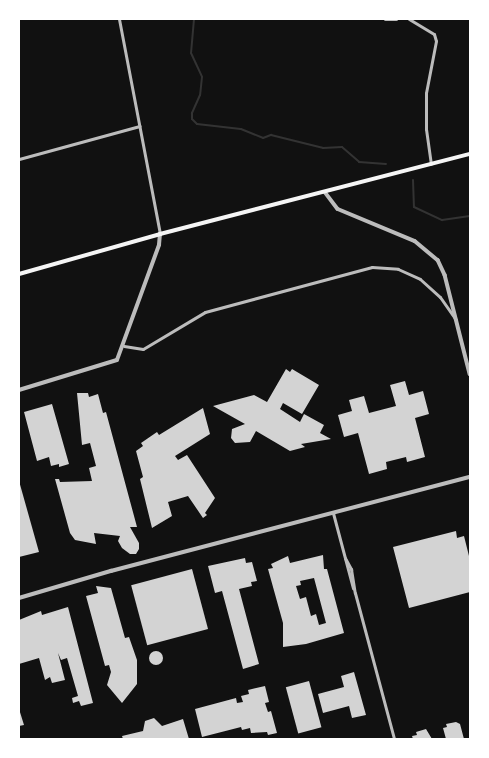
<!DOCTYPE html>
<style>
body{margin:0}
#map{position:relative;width:489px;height:758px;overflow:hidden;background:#111;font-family:"Space Grotesk",sans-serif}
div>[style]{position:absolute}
.stream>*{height:2px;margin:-1px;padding:0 1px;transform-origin:1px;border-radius:1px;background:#333}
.building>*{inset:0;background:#d3d3d3;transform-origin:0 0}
.round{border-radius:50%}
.minor>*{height:3px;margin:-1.5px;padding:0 1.5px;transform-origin:1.5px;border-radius:1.5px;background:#bcbcbc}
.tertiary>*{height:3.5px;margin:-1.75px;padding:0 1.75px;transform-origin:1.75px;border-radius:1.75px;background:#bcbcbc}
.secondary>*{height:4px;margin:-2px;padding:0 2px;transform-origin:2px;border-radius:2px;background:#f5f5f5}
span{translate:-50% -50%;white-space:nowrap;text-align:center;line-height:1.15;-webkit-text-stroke:3px #fff;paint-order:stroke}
.frame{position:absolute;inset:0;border:20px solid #fff;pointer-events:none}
</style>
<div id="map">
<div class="stream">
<div style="left:194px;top:19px;width:34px;rotate:95deg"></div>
<div style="left:191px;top:53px;width:26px;rotate:65deg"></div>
<div style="left:202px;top:77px;width:18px;rotate:96deg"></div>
<div style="left:200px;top:95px;width:20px;rotate:114deg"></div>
<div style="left:192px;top:113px;width:6px;rotate:90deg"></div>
<div style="left:192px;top:119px;width:7px;rotate:45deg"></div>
<div style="left:197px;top:124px;width:44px;rotate:6.5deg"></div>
<div style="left:241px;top:129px;width:24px;rotate:22deg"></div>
<div style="left:263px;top:138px;width:9px;rotate:-21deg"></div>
<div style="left:271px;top:135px;width:54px;rotate:14deg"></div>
<div style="left:323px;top:148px;width:19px;rotate:-3deg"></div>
<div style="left:342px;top:147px;width:23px;rotate:41deg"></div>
<div style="left:359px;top:162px;width:27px;rotate:4deg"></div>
<div style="left:413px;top:180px;width:27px;rotate:88deg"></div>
<div style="left:414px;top:207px;width:31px;rotate:25deg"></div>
<div style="left:442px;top:220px;width:28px;rotate:-8deg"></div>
</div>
<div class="building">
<div style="clip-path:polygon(286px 369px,290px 372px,292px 369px,319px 385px,302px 414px,283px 403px,280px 409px,300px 422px,304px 414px,324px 425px,320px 433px,331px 439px,301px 444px,305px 447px,290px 451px,256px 431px,250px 442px,235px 443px,231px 438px,232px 429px,245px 424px,213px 406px,254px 395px,267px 402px)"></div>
<div style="clip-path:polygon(405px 381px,409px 395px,423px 391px,429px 414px,415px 418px,425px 457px,407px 462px,406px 457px,386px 462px,387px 469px,369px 474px,358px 433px,344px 437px,338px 415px,352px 411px,349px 400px,364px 396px,369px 413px,396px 406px,390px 385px)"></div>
<div style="clip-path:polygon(77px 393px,88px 393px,89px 397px,98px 394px,103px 413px,106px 412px,137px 527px,130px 527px,139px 543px,139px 549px,136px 554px,130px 554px,122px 548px,118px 541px,120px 536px,94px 533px,96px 544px,75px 540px,70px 533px,55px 479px,59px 479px,60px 482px,92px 481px,89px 468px,96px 466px,90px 443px,82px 445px)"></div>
<div style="clip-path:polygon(52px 404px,69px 464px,59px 467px,59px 464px,51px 466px,49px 457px,37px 461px,24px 412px)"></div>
<div style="clip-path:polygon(203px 408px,210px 434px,175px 456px,178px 460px,187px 455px,215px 498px,205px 513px,207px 515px,203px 518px,188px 496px,168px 502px,172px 516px,152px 528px,140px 479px,143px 477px,136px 451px,143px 446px,141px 443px,157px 432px,159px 435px)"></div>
<div style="clip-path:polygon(19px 481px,39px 552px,19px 557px)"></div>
<div style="clip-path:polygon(456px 531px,457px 538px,464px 536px,470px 560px,470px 592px,409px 608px,393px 547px)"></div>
<div style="clip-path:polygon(evenodd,323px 555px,324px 569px,327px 569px,344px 633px,306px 644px,283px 647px,283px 623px,268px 569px,273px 568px,271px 564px,288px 556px,290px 563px,323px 555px,314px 578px,326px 623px,319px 625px,316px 614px,311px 616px,306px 597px,300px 599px,296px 586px,301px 585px,300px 581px,314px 578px)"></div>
<div style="clip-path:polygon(245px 558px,246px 563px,252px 562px,257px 581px,251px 582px,252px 586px,239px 589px,259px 664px,243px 669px,222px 591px,215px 593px,208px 566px)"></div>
<div style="left:192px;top:569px;width:62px;height:63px;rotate:75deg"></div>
<div style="clip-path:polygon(96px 586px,111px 588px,125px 638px,129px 637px,137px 660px,137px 684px,122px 703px,107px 685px,111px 672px,109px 665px,105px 666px,86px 596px,98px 593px)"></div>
<div style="clip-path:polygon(68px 607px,93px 703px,81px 706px,79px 701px,73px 703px,72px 698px,78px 696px,67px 658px,61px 660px,58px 653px,65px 680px,52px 683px,50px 677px,45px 680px,39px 658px,19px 664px,19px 620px,41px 611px,42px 615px)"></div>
<div class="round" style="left:149px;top:651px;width:14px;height:14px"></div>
<div style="clip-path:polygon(354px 672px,366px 715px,352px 718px,349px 706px,323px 713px,318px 694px,344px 687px,341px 676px)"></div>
<div style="left:309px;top:681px;width:48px;height:24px;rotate:75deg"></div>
<div style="clip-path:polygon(265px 686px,269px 702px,265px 703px,268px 712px,271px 711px,277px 733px,268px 735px,267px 732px,251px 733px,250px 728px,242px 730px,241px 727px,202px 737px,195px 709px,236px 698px,237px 703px,243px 702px,241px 696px,249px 694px,248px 690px)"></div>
<div style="clip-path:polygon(19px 709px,24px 725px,19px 726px)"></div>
<div style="clip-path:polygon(154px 718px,162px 726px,183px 719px,189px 739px,123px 739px,122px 736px,143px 731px,145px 721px)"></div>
<div style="clip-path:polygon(456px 722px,460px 724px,464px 739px,446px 739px,443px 728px,447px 727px,446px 724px)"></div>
<div style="clip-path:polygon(426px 729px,432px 739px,413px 739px,412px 736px,417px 735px,416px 732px)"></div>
</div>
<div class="minor">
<div style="left:119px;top:19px;width:219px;rotate:79.2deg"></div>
<div style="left:385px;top:19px;width:11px"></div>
<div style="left:409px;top:19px;width:29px;rotate:31deg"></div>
<div style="left:434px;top:34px;width:7px;rotate:74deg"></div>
<div style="left:436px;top:41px;width:53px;rotate:100.9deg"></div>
<div style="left:426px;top:93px;width:36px;rotate:90deg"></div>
<div style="left:426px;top:129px;width:35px;rotate:82deg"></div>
<div style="left:19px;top:159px;width:125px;rotate:-15.3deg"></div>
<div style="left:124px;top:346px;width:19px;rotate:9deg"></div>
<div style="left:143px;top:349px;width:72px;rotate:-30.8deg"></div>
<div style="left:205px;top:312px;width:173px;rotate:-15.1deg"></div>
<div style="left:372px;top:267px;width:26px;rotate:4deg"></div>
<div style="left:398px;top:269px;width:24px;rotate:24deg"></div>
<div style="left:420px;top:279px;width:27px;rotate:42deg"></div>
<div style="left:440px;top:297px;width:28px;rotate:55deg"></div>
<div style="left:333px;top:513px;width:78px;rotate:75.1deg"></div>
<div style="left:345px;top:558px;width:13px;rotate:61deg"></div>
<div style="left:351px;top:569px;width:24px;rotate:81deg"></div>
<div style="left:355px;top:593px;width:151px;rotate:75deg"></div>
</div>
<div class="tertiary">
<div style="left:325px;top:192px;width:21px;rotate:53deg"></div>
<div style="left:338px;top:209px;width:83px;rotate:22.6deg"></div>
<div style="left:415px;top:241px;width:30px;rotate:40deg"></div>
<div style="left:438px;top:260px;width:17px;rotate:65deg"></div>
<div style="left:445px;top:275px;width:102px;rotate:75.8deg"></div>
<div style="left:19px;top:390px;width:102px;rotate:-17deg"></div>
<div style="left:117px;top:360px;width:122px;rotate:-69.9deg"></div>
<div style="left:159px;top:245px;width:11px;rotate:-85deg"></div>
<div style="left:19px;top:598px;width:96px;rotate:-16.4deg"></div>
<div style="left:111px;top:571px;width:371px;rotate:-14.7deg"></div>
</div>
<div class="secondary">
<div style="left:19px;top:274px;width:147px;rotate:-15.8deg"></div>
<div style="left:160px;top:234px;width:320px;rotate:-14.5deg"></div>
</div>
<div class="frame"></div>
</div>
